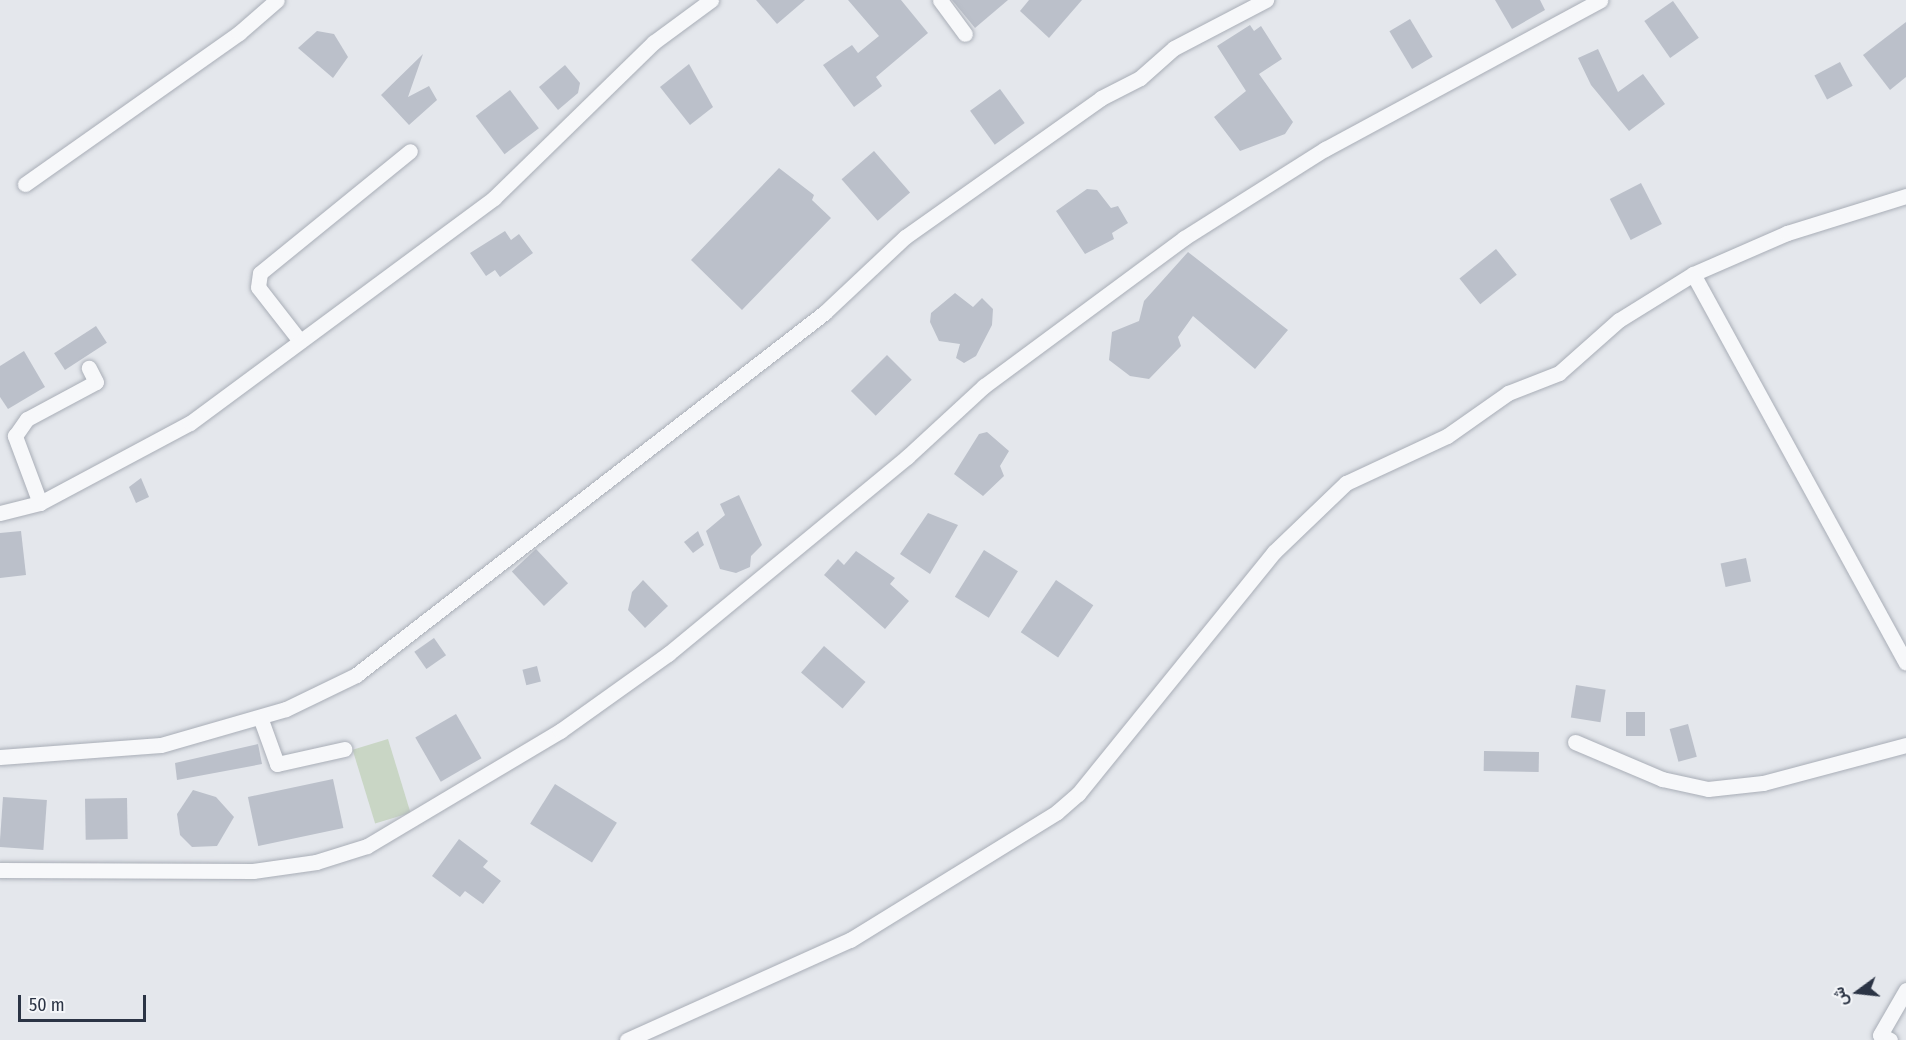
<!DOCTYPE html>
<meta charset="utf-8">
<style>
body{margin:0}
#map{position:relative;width:1906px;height:1040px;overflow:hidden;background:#e4e7ec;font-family:"Fira Sans Condensed",Vazirmatn,sans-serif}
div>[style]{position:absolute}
.green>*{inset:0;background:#c9d6c5;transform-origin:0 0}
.building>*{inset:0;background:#bbc0ca;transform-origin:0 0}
.roads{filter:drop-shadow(0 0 2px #a9aeb7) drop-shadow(0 0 2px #a9aeb7)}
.minor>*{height:15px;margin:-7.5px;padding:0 7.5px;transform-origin:7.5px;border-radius:7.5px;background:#f7f8fa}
span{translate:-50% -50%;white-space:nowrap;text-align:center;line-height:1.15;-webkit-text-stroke:4.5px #f4f6f9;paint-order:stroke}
.north{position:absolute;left:1828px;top:962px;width:60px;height:60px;-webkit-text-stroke:4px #f4f6f9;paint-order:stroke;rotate:255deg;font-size:16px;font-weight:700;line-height:24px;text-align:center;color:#2b3445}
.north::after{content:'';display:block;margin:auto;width:21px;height:27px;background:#2b3445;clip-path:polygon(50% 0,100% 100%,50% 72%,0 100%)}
.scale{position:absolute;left:18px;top:995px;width:128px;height:27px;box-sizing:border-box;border:3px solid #2b3445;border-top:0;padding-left:8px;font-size:18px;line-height:21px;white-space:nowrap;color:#2b3445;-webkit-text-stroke:4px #f4f6f9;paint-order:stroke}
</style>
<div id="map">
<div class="green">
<div style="left:388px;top:739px;width:77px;height:37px;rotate:73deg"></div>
</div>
<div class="building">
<div style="clip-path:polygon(756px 0,805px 0,777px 24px)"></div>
<div style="clip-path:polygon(848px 0,901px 0,928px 33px,876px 77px,882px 86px,854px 107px,823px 65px,852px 45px,858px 53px,879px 36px)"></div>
<div style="clip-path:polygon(952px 0,1008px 0,975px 28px)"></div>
<div style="clip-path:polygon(1029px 0,1082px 0,1049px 38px,1020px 11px)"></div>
<div style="clip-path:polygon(1495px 0,1540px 0,1545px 10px,1512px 29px)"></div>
<div style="left:1673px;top:1px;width:45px;height:35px;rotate:55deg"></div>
<div style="left:1410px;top:19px;width:44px;height:24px;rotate:59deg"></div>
<div style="clip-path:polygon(1906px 22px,1906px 77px,1890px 90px,1863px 55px)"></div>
<div style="clip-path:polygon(1250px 25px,1254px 31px,1261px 26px,1282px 59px,1259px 74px,1293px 122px,1285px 134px,1240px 151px,1214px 117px,1246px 91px,1217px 46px)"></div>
<div style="clip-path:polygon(317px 31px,334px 34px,348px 57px,333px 78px,298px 48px)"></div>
<div style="clip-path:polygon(1598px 49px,1618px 92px,1643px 74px,1665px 104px,1629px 131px,1591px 85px,1578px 58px)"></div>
<div style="clip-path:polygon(423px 54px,408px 97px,429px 86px,437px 100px,409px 125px,381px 95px)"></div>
<div style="left:1840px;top:62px;width:27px;height:29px;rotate:62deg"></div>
<div style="clip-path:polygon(689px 64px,713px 107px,690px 125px,660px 87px)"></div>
<div style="clip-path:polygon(565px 65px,580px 83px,578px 93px,558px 110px,539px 87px)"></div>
<div style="left:1000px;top:89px;width:42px;height:37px;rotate:54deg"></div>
<div style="left:510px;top:90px;width:48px;height:43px;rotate:53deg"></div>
<div style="left:874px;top:151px;width:55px;height:43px;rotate:49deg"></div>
<div style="clip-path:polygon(779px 168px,814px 195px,812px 200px,831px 218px,742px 310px,691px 260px)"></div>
<div style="left:1641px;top:183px;width:46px;height:35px;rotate:63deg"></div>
<div style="clip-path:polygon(1087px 189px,1097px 190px,1111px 208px,1118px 206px,1128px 223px,1112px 233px,1114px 239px,1085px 254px,1056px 211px)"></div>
<div style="clip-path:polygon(505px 231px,511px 240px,519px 234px,533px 253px,500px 277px,495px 270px,486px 276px,470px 253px)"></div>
<div style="left:1496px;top:249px;width:33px;height:47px;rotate:51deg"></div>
<div style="clip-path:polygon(1188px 252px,1288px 330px,1255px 369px,1193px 316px,1178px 337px,1181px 346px,1149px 379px,1130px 376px,1109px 360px,1112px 332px,1139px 321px,1144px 301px)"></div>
<div style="clip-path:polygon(955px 293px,973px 307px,982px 298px,993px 309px,992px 325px,976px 356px,964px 363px,956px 358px,960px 344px,939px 341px,930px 322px,931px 313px)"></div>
<div style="left:96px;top:326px;width:20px;height:50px;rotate:57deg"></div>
<div style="clip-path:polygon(24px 351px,45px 387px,8px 409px,0 397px,0 366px)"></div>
<div style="left:887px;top:355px;width:35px;height:51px;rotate:45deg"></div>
<div style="clip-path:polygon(987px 432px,1009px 451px,1000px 466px,1004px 476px,983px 496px,954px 474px,979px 434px)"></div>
<div style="clip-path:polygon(141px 478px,149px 497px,136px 503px,129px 487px)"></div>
<div style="clip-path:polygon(739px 495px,762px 545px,751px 556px,750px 567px,736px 573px,720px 569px,706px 531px,725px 515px,720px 504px)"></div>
<div style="clip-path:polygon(928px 513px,958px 525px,930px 574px,900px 554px)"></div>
<div style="clip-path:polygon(21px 531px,26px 575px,0 578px,0 533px)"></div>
<div style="clip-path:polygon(698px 531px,704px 545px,693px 553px,684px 542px)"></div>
<div style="left:536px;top:549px;width:47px;height:33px;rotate:47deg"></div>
<div style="left:984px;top:550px;width:40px;height:55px;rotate:32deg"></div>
<div style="clip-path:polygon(856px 551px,895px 578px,890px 584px,909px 601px,885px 629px,824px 575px,838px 559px,844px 565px)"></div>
<div style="left:1746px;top:558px;width:24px;height:26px;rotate:78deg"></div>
<div style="clip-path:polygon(643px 580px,668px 606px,645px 628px,628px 610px,632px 592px)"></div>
<div style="left:1056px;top:580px;width:45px;height:63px;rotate:34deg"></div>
<div style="left:434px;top:638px;width:21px;height:24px;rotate:55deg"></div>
<div style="left:824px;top:646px;width:55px;height:35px;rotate:41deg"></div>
<div style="left:537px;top:666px;width:16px;height:15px;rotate:76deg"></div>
<div style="left:1576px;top:685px;width:30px;height:33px;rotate:9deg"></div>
<div style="left:1626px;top:712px;width:19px;height:24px"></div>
<div style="left:456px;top:714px;width:51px;height:47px;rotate:60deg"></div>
<div style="left:1688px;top:724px;width:34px;height:19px;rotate:75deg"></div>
<div style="clip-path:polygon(258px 744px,262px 764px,177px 780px,175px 763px)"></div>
<div style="left:1484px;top:751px;width:55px;height:20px;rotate:1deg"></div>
<div style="left:333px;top:779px;width:50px;height:87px;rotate:78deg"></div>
<div style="left:555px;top:784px;width:73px;height:47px;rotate:32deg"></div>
<div style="clip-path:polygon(193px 790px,216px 797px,234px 817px,217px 846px,192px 847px,180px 835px,177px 814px)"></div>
<div style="left:3px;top:797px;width:44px;height:50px;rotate:4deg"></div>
<div style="left:127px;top:798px;width:41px;height:42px;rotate:89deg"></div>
<div style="clip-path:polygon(459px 839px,488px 861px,483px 867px,501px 881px,483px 904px,465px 891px,460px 897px,432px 876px)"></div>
</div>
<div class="roads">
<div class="minor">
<div style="left:940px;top:0;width:42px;rotate:53.7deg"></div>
<div style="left:25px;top:184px;width:262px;rotate:-35.2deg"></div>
<div style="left:239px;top:33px;width:50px;rotate:-41deg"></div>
<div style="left:1693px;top:274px;width:443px;rotate:61.3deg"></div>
<div style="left:300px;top:341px;width:68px;rotate:-127.9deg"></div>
<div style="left:258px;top:287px;width:14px;rotate:-82deg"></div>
<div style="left:260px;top:273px;width:193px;rotate:-39.1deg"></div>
<div style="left:40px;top:503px;width:72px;rotate:-110.5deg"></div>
<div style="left:15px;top:436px;width:21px;rotate:-55deg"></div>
<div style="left:27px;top:419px;width:78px;rotate:-28.2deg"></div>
<div style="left:96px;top:382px;width:16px;rotate:-117deg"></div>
<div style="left:0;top:513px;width:41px;rotate:-14deg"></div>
<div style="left:40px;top:503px;width:170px;rotate:-28.1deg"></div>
<div style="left:190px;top:423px;width:378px;rotate:-36.5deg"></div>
<div style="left:494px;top:198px;width:223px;rotate:-44.3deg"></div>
<div style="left:654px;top:42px;width:71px;rotate:-36.4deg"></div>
<div style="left:260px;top:717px;width:50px;rotate:70.1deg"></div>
<div style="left:277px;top:764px;width:69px;rotate:-12.6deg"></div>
<div style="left:1575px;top:742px;width:95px;rotate:23deg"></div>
<div style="left:1662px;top:779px;width:47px;rotate:12.3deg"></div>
<div style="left:1708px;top:789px;width:55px;rotate:-6.2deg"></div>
<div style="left:1763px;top:783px;width:148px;rotate:-14.9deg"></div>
<div style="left:0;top:757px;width:161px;rotate:-4.3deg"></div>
<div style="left:161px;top:745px;width:130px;rotate:-16.1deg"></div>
<div style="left:286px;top:709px;width:78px;rotate:-25.9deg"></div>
<div style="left:356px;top:675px;width:592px;rotate:-37.72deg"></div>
<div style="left:824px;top:313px;width:111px;rotate:-43.2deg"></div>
<div style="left:905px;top:237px;width:240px;rotate:-35.3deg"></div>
<div style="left:1101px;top:98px;width:44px;rotate:-27.1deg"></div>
<div style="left:1140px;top:78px;width:45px;rotate:-41.4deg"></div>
<div style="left:1174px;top:48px;width:104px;rotate:-27.6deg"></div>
<div style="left:0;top:870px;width:253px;rotate:0.2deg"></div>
<div style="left:253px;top:871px;width:64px;rotate:-8.1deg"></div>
<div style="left:316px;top:862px;width:53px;rotate:-17.4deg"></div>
<div style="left:367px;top:846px;width:225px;rotate:-30.8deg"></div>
<div style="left:560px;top:731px;width:133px;rotate:-35.5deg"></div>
<div style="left:668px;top:654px;width:310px;rotate:-39.5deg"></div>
<div style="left:907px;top:457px;width:105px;rotate:-42.7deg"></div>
<div style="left:984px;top:386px;width:249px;rotate:-36.5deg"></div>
<div style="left:1184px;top:238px;width:167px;rotate:-32.3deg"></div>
<div style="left:1325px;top:149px;width:313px;rotate:-28.4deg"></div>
<div style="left:627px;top:1040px;width:244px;rotate:-24.2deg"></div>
<div style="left:850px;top:940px;width:243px;rotate:-31.7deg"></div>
<div style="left:1057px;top:812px;width:28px;rotate:-41deg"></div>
<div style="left:1078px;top:794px;width:311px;rotate:-51deg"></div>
<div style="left:1274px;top:552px;width:100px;rotate:-43.8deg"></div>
<div style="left:1346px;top:483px;width:111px;rotate:-25deg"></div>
<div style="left:1447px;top:436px;width:75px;rotate:-35.2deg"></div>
<div style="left:1508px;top:393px;width:55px;rotate:-21.4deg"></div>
<div style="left:1559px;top:373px;width:80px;rotate:-41.5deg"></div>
<div style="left:1619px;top:320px;width:87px;rotate:-31.9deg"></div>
<div style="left:1693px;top:274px;width:103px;rotate:-23.6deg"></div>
<div style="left:1787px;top:233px;width:125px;rotate:-17.3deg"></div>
<div style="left:1890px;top:1040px;width:11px;rotate:-153deg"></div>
<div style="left:1880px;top:1035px;width:52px;rotate:-60deg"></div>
</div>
</div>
<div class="north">ش</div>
<div class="scale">50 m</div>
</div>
